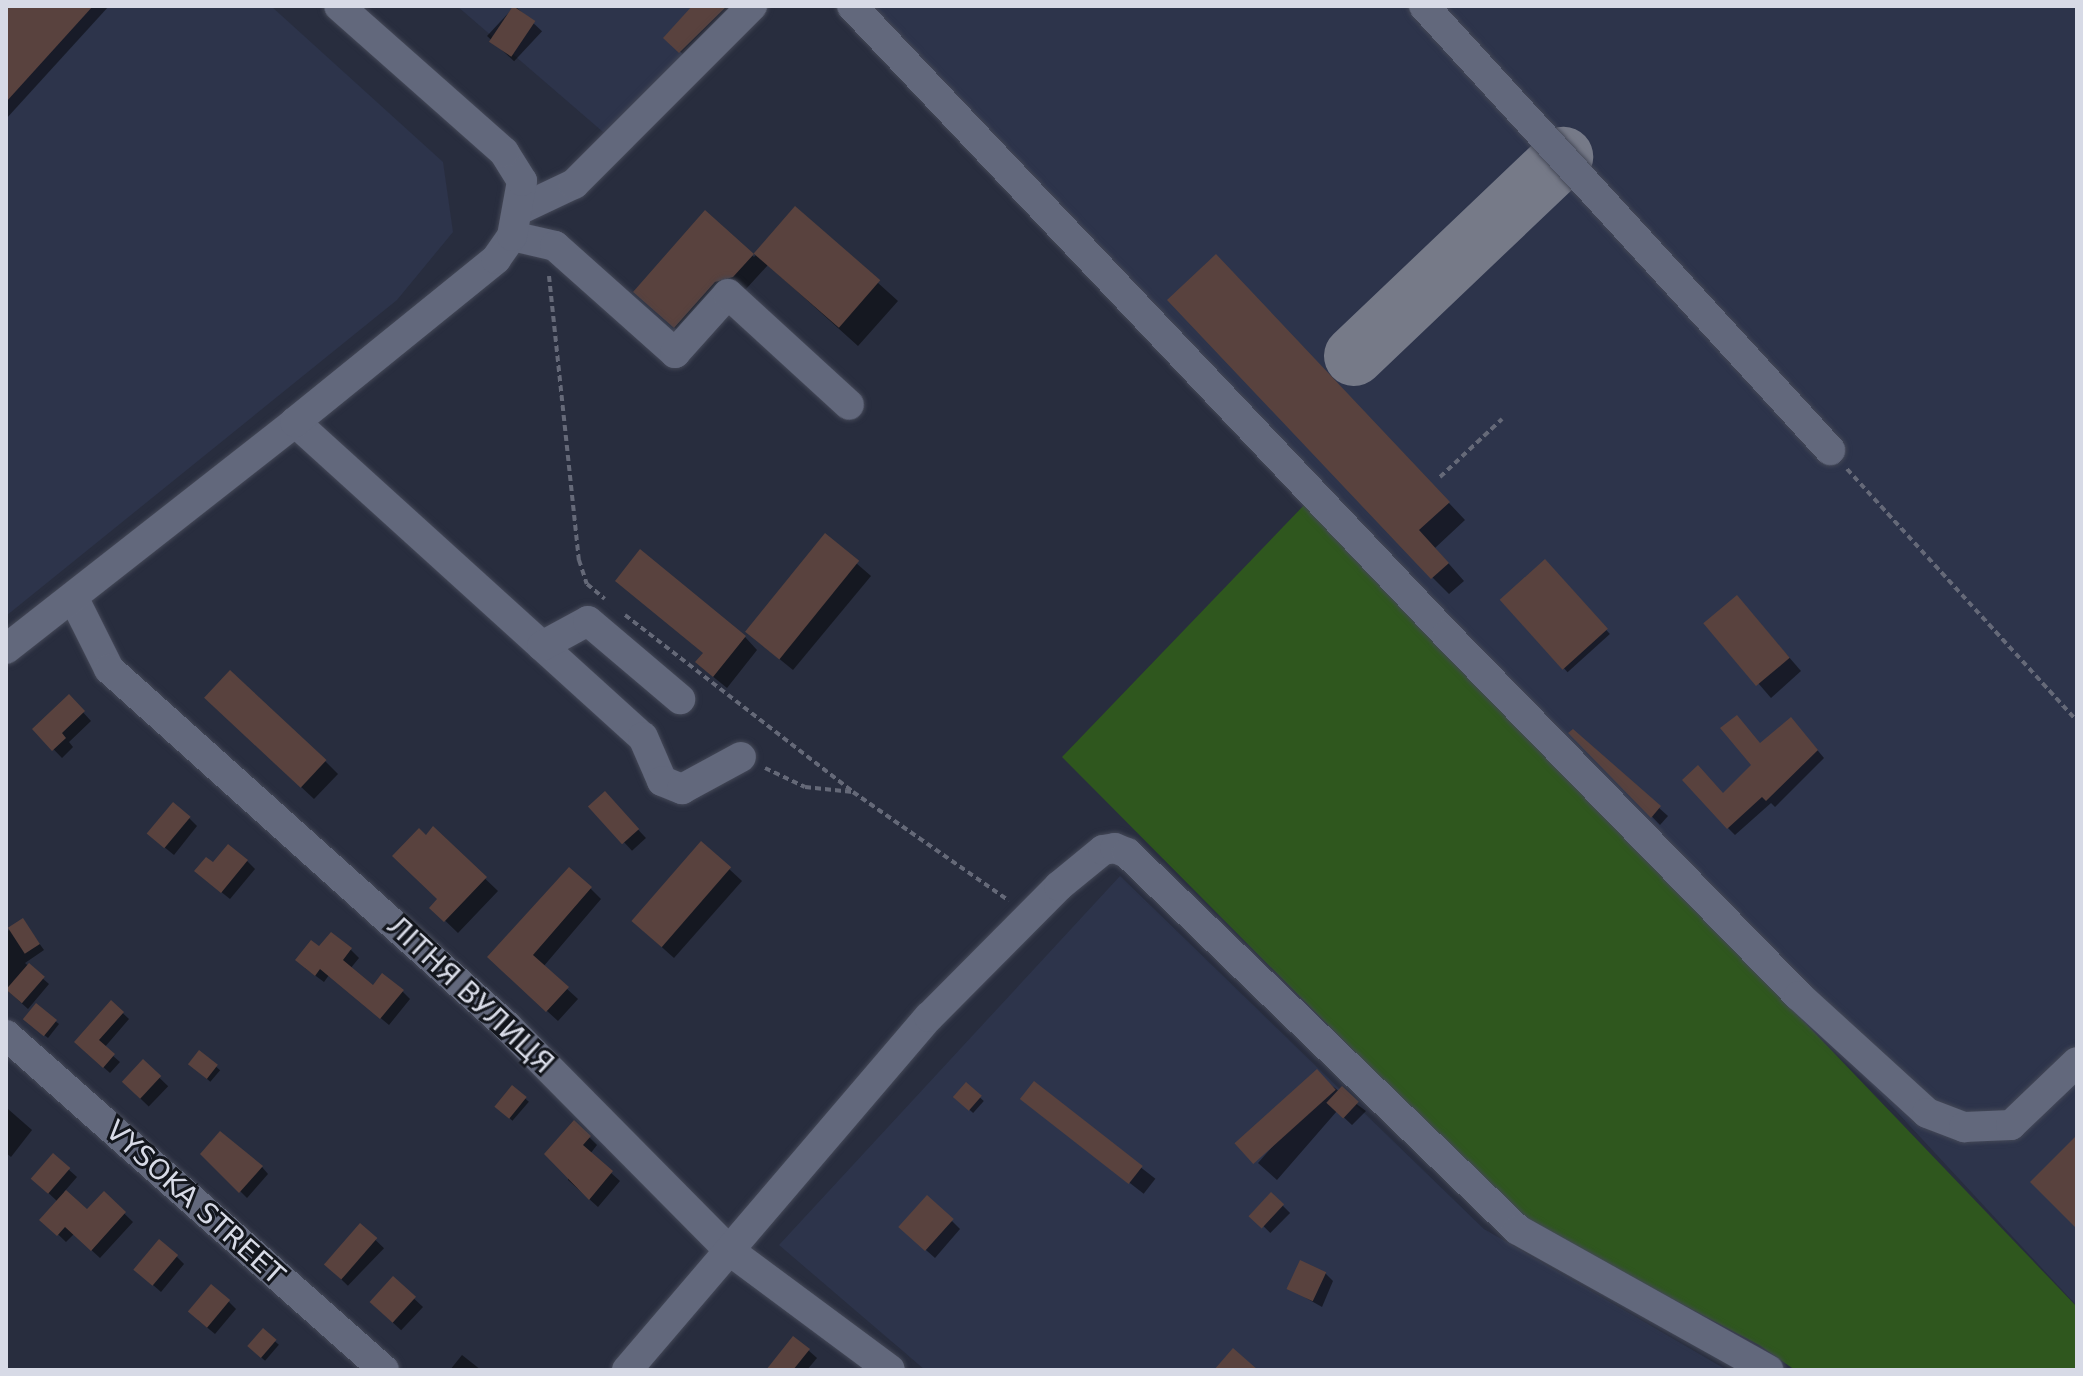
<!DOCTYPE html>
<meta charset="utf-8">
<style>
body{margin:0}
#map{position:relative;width:2083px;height:1376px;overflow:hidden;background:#282d3e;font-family:"DejaVu Sans",sans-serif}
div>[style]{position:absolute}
.built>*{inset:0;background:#2d344b}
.green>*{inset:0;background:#2f571e}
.shadow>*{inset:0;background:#0007;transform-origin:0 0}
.taxiway>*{height:60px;margin:-30px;padding:0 30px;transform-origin:30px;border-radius:30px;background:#767a88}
.building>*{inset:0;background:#59423e;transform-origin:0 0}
.path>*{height:4px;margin-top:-2px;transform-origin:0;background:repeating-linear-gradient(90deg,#656978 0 6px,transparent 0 10px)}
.roads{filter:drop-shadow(0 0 2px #444857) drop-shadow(0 0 2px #444857)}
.minor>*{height:30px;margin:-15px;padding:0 15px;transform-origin:15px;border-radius:15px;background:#62687c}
span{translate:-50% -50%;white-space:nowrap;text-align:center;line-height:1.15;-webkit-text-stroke:6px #13161d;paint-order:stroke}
.street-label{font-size:28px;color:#d7dae6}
.frame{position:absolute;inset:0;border:8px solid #d7dae6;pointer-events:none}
</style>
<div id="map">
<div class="built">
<div style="clip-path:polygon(6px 6px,271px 6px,443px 162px,453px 232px,397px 300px,6px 616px)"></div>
<div style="clip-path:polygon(457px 6px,741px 6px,610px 138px)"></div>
<div style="clip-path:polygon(871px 6px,2077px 6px,2077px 1306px)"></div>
<div style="clip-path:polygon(1120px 876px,1484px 1229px,1727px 1370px,925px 1370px,779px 1245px)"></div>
</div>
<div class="green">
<div style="clip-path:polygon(1307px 502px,2077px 1307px,2077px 1370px,1795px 1370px,1759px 1345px,1520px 1218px,1062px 757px)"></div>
</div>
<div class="shadow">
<div style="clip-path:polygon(6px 6px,109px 6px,6px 119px)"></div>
<div style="left:515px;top:6px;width:37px;height:41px;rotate:43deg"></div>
<div style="clip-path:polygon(695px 6px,727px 6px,735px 14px,689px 60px,666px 38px)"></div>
<div style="clip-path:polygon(796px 209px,898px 301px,858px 346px,768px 265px,746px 289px,728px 294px,687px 339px,649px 304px,706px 213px,754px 257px)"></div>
<div style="clip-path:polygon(1233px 274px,1465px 520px,1435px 548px,1464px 581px,1449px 594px,1432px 577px)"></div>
<div style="clip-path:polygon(825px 536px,871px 576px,793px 670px,760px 643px)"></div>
<div style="left:1545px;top:562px;width:97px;height:57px;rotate:48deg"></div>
<div style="clip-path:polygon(617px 581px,745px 637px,757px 650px,727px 688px,711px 675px,705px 654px)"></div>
<div style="clip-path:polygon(1749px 611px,1801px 671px,1771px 698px,1707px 624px)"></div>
<div style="clip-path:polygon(69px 697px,91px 721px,69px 742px,73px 747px,62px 758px,34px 729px)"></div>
<div style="clip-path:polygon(220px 711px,325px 761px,338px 774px,314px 799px)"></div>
<div style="clip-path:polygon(1798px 727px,1824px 758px,1775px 807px,1771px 803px,1735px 835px,1728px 828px,1724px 795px,1754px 766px,1761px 745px)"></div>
<div style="clip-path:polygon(1573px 731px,1668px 816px,1660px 825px,1571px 733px)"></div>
<div style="left:605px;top:794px;width:60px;height:19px;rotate:47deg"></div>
<div style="clip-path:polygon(189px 818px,197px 826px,174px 855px,158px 842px)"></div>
<div style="clip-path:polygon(433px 829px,498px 891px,458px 933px,432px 908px,440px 899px,426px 837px)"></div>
<div style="clip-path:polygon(701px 843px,742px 881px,674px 958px,646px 933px)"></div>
<div style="clip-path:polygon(247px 861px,255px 869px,230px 899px,205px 879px,214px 865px)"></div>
<div style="clip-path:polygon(590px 888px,601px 899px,543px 967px,578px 999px,558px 1021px,500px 968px)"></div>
<div style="clip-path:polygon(23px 921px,44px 950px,25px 963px,49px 984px,28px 1009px,6px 989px,6px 932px)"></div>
<div style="clip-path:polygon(319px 949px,351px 950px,359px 958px,350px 969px,374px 988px,402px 991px,410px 999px,389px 1025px,329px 975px,324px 982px,305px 968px)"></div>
<div style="clip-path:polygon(112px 1003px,129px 1019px,104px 1048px,120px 1062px,110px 1073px,83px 1049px)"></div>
<div style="clip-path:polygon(55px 1021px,59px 1024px,48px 1038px,29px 1023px)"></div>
<div style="left:199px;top:1052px;width:28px;height:15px;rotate:41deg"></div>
<div style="left:143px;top:1062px;width:35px;height:28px;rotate:44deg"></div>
<div style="clip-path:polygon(1328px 1083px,1366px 1111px,1352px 1125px,1337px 1111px,1277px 1180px,1258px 1163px)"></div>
<div style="left:1034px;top:1084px;width:154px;height:19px;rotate:38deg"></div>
<div style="left:966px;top:1085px;width:24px;height:16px;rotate:42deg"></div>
<div style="left:513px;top:1088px;width:21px;height:25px;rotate:41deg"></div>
<div style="clip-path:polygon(8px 1109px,32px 1130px,11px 1157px,6px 1153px)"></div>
<div style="clip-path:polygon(574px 1122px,597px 1145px,590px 1154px,620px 1181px,598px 1207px,568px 1180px)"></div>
<div style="clip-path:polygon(203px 1154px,262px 1167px,268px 1174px,247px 1198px)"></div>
<div style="clip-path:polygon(68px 1169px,77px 1177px,64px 1192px,87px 1212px,104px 1194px,133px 1222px,100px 1258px,74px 1234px,66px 1242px,42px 1219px,58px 1202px,41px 1186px)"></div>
<div style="left:1271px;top:1194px;width:27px;height:28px;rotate:45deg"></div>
<div style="clip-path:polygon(952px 1221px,960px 1229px,935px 1258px,909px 1235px)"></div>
<div style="left:361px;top:1226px;width:32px;height:52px;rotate:44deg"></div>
<div style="clip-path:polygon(176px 1256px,184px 1264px,161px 1292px,144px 1277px)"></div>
<div style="clip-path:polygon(1325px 1273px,1333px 1281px,1322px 1307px,1290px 1289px)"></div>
<div style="left:393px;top:1279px;width:41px;height:32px;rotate:43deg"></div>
<div style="clip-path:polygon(228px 1301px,236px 1309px,215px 1334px,198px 1320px)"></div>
<div style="left:263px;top:1331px;width:21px;height:21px;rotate:41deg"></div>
<div style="clip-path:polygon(808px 1350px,817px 1358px,807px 1370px,768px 1370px)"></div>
<div style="clip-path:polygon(462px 1355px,481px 1370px,450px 1370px)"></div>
</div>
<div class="taxiway">
<div style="left:1354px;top:356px;width:289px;rotate:-43.6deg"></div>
</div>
<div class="building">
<div style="clip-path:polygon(6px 6px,93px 6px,6px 102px)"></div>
<div style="left:513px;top:6px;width:27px;height:43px;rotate:34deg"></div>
<div style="clip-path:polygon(692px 6px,727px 6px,679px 53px,663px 38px)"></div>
<div style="left:795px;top:206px;width:113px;height:63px;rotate:41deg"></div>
<div style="clip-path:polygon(705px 210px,754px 254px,733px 277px,715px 282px,674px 328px,633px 292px)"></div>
<div style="clip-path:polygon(1216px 254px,1450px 502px,1419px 530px,1449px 563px,1431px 579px,1167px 300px)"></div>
<div style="left:825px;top:533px;width:44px;height:127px;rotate:39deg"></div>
<div style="clip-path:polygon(640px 549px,746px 636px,713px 677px,695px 662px,703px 653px,615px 581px)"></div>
<div style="left:1545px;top:559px;width:94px;height:61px;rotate:48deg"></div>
<div style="left:1737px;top:595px;width:82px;height:44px;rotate:50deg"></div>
<div style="left:230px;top:670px;width:132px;height:38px;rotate:43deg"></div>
<div style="clip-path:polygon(69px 694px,85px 711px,62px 733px,66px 738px,52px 751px,32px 729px)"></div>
<div style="clip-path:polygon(1737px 715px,1760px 743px,1791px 717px,1818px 750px,1766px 801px,1762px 797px,1727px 829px,1682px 780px,1698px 765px,1723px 793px,1751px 765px,1720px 728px)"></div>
<div style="clip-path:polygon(1573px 729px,1661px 806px,1651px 818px,1568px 733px)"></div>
<div style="left:605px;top:791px;width:51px;height:23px;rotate:48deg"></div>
<div style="left:173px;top:802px;width:23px;height:41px;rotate:40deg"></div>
<div style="clip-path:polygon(433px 826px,487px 877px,444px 922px,429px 908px,437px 899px,392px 856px,419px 828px,426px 835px)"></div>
<div style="left:701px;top:841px;width:40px;height:106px;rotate:41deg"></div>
<div style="clip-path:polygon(228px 844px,248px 860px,221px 893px,194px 871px,206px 857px,213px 862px)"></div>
<div style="clip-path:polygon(569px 867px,592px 887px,533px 955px,569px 987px,546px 1012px,487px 957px)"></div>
<div style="left:23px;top:918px;width:31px;height:18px;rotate:57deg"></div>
<div style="clip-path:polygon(331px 932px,352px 948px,343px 960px,373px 985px,382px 973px,404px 990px,380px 1019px,320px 969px,315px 976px,295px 960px,311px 940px,319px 946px)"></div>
<div style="left:29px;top:963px;width:21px;height:35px;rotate:41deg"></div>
<div style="clip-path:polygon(111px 1000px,124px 1012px,99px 1040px,115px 1054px,103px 1068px,74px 1042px)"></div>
<div style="left:36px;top:1003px;width:27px;height:21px;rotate:39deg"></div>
<div style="left:199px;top:1050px;width:24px;height:18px;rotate:38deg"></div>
<div style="left:143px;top:1059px;width:25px;height:31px;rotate:43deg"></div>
<div style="left:1317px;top:1069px;width:28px;height:111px;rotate:48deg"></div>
<div style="left:1034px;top:1081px;width:138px;height:23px;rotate:38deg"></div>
<div style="left:966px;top:1082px;width:21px;height:20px;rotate:41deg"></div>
<div style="left:512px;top:1085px;width:19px;height:28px;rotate:39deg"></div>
<div style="left:1342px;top:1086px;width:23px;height:23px;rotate:43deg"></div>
<div style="clip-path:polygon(574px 1120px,591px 1136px,583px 1145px,613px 1171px,589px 1200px,544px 1154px)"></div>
<div style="clip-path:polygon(220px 1131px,263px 1166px,239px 1193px,200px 1154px)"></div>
<div style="clip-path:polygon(2077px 1135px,2077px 1229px,2030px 1182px)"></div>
<div style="left:53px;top:1153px;width:23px;height:34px;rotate:41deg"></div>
<div style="clip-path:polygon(66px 1190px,87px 1209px,104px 1191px,126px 1212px,91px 1251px,65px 1227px,57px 1236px,39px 1220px)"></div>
<div style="left:1271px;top:1192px;width:18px;height:33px;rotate:43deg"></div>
<div style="left:927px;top:1195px;width:36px;height:43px;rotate:42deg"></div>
<div style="left:360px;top:1223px;width:23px;height:55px;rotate:41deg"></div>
<div style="left:159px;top:1239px;width:25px;height:40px;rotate:40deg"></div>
<div style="left:1300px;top:1260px;width:29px;height:32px;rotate:25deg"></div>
<div style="left:393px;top:1276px;width:31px;height:35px;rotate:42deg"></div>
<div style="left:211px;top:1284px;width:25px;height:36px;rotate:40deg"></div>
<div style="left:263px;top:1328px;width:18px;height:24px;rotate:41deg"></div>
<div style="clip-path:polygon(793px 1336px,810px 1349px,793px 1370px,766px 1370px)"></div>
<div style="clip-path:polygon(1233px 1348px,1258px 1370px,1214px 1370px)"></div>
</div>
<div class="path">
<div style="left:549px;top:276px;width:286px;rotate:84deg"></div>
<div style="left:579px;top:560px;width:25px;rotate:72deg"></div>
<div style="left:587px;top:584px;width:23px;rotate:40deg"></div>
<div style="left:1847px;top:469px;width:341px;rotate:47.6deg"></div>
<div style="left:1440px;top:477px;width:85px;rotate:-43.1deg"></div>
<div style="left:625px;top:615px;width:289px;rotate:37.8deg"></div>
<div style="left:765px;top:768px;width:44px;rotate:25.4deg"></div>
<div style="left:805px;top:787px;width:48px;rotate:5.9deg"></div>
<div style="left:853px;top:792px;width:190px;rotate:34.9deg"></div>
</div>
<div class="roads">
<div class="minor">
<div style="left:852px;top:6px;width:866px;rotate:46.59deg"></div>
<div style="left:1447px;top:635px;width:504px;rotate:45.72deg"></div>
<div style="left:1799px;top:996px;width:173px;rotate:42.4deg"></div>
<div style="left:1927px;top:1113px;width:40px;rotate:21deg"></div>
<div style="left:1964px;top:1127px;width:47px;rotate:-2.4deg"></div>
<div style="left:2011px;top:1125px;width:91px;rotate:-43.7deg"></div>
<div style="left:1424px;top:6px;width:602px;rotate:47.56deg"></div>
<div style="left:521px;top:209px;width:59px;rotate:-25.3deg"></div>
<div style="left:574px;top:184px;width:252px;rotate:-45deg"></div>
<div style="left:512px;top:236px;width:44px;rotate:13.1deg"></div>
<div style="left:555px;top:246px;width:161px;rotate:41.7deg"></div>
<div style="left:675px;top:353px;width:79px;rotate:-48.1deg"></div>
<div style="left:728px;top:294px;width:164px;rotate:42.5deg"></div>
<div style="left:295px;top:422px;width:469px;rotate:42.2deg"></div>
<div style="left:643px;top:737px;width:48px;rotate:66.6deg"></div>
<div style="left:662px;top:781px;width:22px;rotate:22deg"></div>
<div style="left:682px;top:789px;width:67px;rotate:-28.5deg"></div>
<div style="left:74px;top:599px;width:78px;rotate:63.4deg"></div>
<div style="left:109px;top:669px;width:535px;rotate:41.89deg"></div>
<div style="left:507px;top:1026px;width:317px;rotate:45.3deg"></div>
<div style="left:730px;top:1251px;width:199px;rotate:36.6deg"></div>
<div style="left:542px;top:646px;width:52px;rotate:-28.5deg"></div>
<div style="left:588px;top:621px;width:121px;rotate:40.3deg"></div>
<div style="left:6px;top:649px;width:367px;rotate:-38.1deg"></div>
<div style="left:295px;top:422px;width:259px;rotate:-39deg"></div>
<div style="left:496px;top:259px;width:28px;rotate:-55deg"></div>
<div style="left:512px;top:236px;width:56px;rotate:-79.7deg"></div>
<div style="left:522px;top:181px;width:34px;rotate:-122deg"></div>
<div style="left:504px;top:152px;width:220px;rotate:-138.5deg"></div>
<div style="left:6px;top:1035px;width:505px;rotate:41.55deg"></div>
<div style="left:627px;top:1370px;width:465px;rotate:-49.5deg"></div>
<div style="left:929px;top:1017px;width:185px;rotate:-45.2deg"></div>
<div style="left:1059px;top:886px;width:57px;rotate:-39.3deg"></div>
<div style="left:1103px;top:850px;width:12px;rotate:-9deg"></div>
<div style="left:1115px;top:848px;width:13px;rotate:23deg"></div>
<div style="left:1127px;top:853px;width:543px;rotate:43.96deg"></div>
<div style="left:1518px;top:1230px;width:287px;rotate:29.2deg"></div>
</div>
</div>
<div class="street-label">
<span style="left:470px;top:995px;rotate:43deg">ЛІТНЯ ВУЛИЦЯ</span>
<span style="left:195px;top:1203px;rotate:42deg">VYSOKA STREET</span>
</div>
<div class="frame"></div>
</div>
